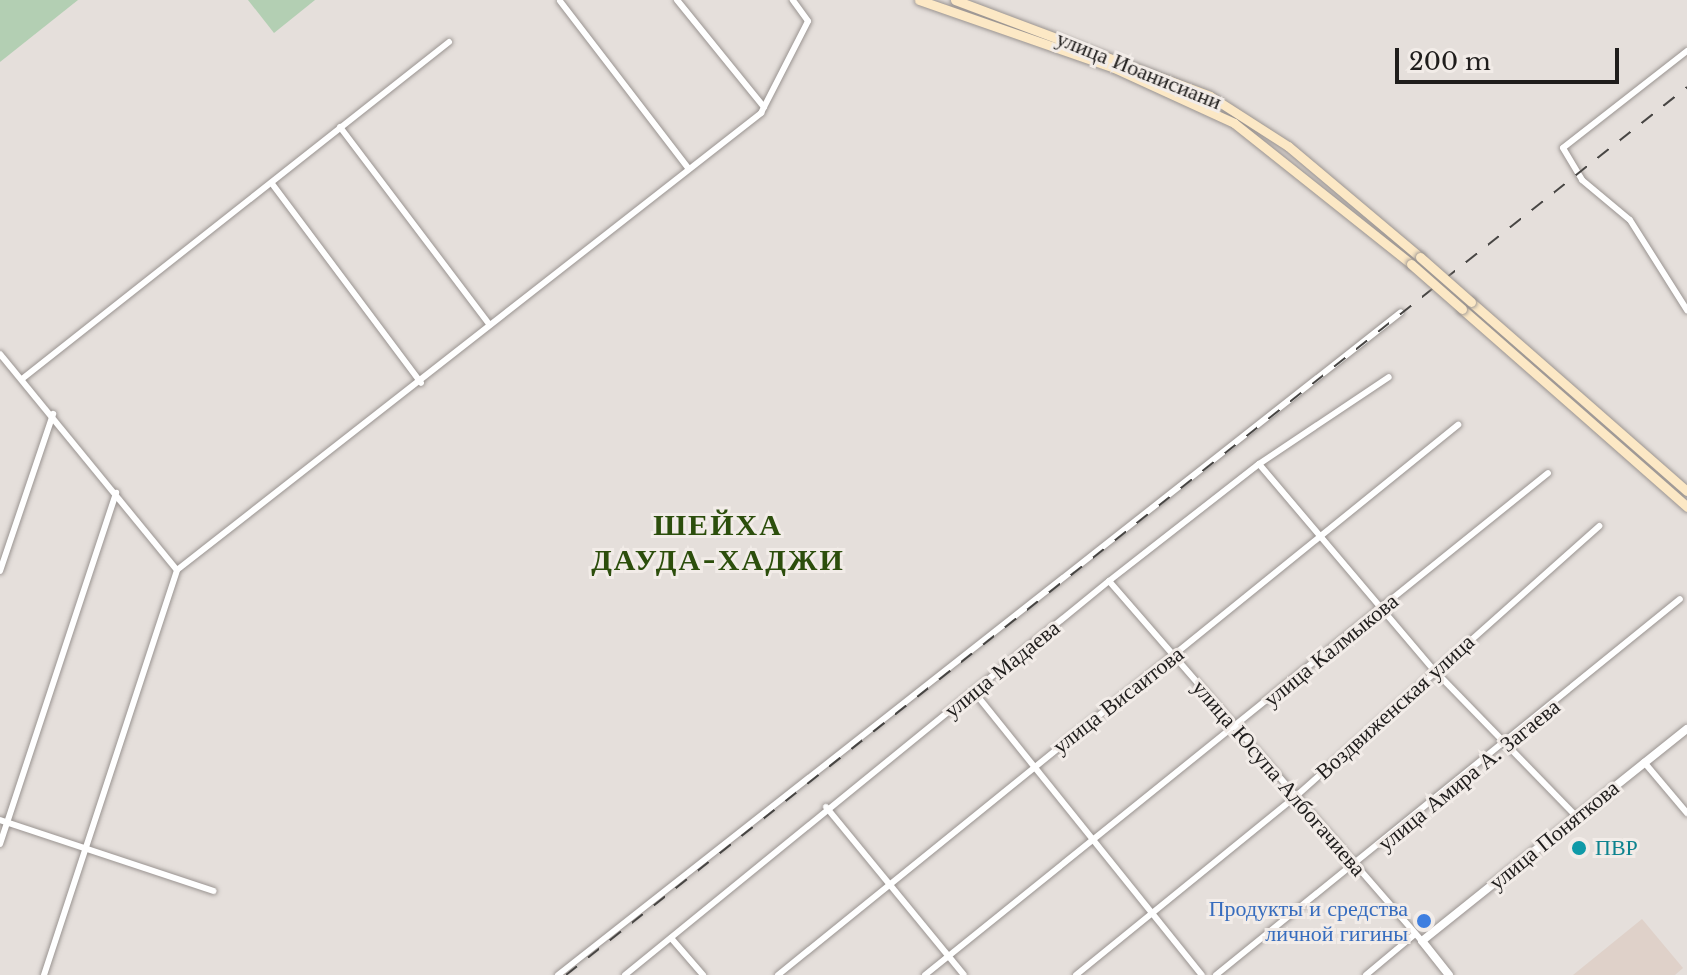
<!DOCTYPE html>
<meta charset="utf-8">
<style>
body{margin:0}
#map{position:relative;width:1687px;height:975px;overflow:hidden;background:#e5dfdb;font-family:"Libre Baskerville",serif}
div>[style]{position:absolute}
.built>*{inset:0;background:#dfd1c9}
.green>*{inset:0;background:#b3cfb3}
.roads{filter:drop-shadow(0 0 2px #9a9491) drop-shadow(0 0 2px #9a9491)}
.minor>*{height:6px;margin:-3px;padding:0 3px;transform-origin:3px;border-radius:3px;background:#fff}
.tertiary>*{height:8px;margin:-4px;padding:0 4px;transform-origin:4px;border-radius:4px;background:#fff}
.secondary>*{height:9px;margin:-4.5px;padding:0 4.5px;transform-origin:4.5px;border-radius:4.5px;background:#fce8c5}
.rail>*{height:2px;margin-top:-1px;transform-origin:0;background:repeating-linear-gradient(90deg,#474543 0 14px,transparent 0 28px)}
.bridges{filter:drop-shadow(0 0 2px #9a9491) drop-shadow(0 0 2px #9a9491)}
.secondary-bridge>*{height:9px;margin:-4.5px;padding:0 4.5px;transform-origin:4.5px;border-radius:4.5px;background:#fce8c5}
.dots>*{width:22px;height:22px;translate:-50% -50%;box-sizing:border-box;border:4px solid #f2ece8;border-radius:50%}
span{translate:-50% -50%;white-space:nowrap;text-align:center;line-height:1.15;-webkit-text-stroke:6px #f2ece8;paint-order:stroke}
.street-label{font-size:22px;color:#1f1d1c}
.culture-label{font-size:22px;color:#0d838f}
.left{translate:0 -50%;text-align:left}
.shop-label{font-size:22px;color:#366cbe}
.right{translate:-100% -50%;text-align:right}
.district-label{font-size:30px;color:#2c4e0c;font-weight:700;letter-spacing:2px}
.scale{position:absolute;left:1395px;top:48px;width:224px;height:36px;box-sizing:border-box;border:4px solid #1f1d1c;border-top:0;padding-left:10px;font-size:24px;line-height:28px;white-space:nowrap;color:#1f1d1c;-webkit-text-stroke:6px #f2ece8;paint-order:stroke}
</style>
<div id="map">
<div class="built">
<div style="clip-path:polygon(1642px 919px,1683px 968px,1675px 975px,1573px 975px)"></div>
</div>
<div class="green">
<div style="clip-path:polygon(0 0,78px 0,0 62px)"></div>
<div style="clip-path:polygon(248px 0,315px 0,274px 33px)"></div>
</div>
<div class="roads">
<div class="minor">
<div style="left:677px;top:0;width:138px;rotate:50.9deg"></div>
<div style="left:560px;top:1px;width:210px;rotate:52.5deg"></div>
<div style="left:1687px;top:51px;width:157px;rotate:142deg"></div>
<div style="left:1563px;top:148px;width:37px;rotate:59deg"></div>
<div style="left:1582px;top:180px;width:62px;rotate:39.8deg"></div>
<div style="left:1630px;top:220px;width:107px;rotate:57.7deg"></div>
<div style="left:340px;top:127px;width:248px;rotate:52.9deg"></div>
<div style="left:273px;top:185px;width:247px;rotate:53.2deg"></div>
<div style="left:0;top:354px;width:279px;rotate:50.7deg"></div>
<div style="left:22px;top:379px;width:544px;rotate:-38.28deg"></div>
<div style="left:1259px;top:464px;width:270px;rotate:49.7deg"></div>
<div style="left:1434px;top:670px;width:205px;rotate:45.8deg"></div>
<div style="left:177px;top:570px;width:742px;rotate:-38.04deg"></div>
<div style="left:761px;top:113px;width:103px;rotate:-62.9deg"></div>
<div style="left:808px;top:21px;width:26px;rotate:-126deg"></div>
<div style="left:0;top:571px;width:166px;rotate:-71.3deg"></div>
<div style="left:1109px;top:581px;width:477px;rotate:49deg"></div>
<div style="left:975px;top:693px;width:362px;rotate:51.2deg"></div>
<div style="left:1644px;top:762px;width:67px;rotate:49.9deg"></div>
<div style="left:826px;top:807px;width:217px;rotate:50.6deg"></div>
<div style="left:0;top:820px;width:225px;rotate:18.4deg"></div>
<div style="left:0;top:844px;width:370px;rotate:-71.7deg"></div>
<div style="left:671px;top:938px;width:49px;rotate:49.1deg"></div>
<div style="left:44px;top:975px;width:426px;rotate:-71.8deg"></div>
<div style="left:558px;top:975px;width:1072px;rotate:-38.18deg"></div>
<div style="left:625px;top:975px;width:624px;rotate:-39.15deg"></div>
<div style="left:1109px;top:581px;width:190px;rotate:-38deg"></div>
<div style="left:1259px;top:464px;width:156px;rotate:-33.8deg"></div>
<div style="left:778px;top:975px;width:875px;rotate:-38.97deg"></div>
<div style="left:925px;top:975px;width:800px;rotate:-38.86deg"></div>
<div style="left:1076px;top:975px;width:281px;rotate:-39.1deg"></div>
<div style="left:1294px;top:798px;width:409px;rotate:-41.7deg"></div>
<div style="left:1216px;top:975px;width:597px;rotate:-39.02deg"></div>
<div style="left:1366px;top:975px;width:64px;rotate:-39.9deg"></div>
</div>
<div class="tertiary">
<div style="left:1449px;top:975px;width:43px;rotate:-128.5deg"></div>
<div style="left:1422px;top:941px;width:339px;rotate:-38.7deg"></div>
</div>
<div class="secondary">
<div style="left:919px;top:0;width:207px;rotate:19.2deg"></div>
<div style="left:1114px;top:68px;width:132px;rotate:24.6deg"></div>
<div style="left:1234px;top:123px;width:226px;rotate:38.5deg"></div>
<div style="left:955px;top:0;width:272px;rotate:20.6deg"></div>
<div style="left:1210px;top:96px;width:93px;rotate:32.7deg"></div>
<div style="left:1288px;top:146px;width:172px;rotate:40.1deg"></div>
<div style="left:1471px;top:302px;width:287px;rotate:41.2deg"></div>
<div style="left:1462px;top:309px;width:300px;rotate:41.3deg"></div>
</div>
</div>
<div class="rail">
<div style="left:566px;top:975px;width:1430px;rotate:-38.38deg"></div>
</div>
<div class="bridges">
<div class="secondary-bridge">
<div style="left:1420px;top:257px;width:68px;rotate:41.4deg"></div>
<div style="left:1411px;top:264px;width:68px;rotate:41.4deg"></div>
</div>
</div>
<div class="dots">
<div style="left:1579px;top:848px;background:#0f9aa8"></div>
<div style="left:1424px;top:921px;background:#3f7fe0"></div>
</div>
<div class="street-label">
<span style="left:1139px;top:70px;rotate:22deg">улица Иоанисиани</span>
<span style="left:1331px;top:650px;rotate:-39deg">улица Калмыкова</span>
<span style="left:1002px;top:669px;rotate:-39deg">улица Мадаева</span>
<span style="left:1118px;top:700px;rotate:-38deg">улица Висаитова</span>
<span style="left:1395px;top:707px;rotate:-42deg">Воздвиженская улица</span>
<span style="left:1469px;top:775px;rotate:-39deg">улица Амира А. Загаева</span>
<span style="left:1279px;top:778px;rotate:49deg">улица Юсупа Албогачиева</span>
<span style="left:1554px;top:835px;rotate:-39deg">улица Поняткова</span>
</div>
<div class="culture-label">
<span class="left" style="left:1595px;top:848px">ПВР</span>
</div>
<div class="shop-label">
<span class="right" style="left:1408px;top:921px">Продукты и средства<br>личной гигины</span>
</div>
<div class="district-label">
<span style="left:718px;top:542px">ШЕЙХА<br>ДАУДА-ХАДЖИ</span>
</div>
<div class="scale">200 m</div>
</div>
